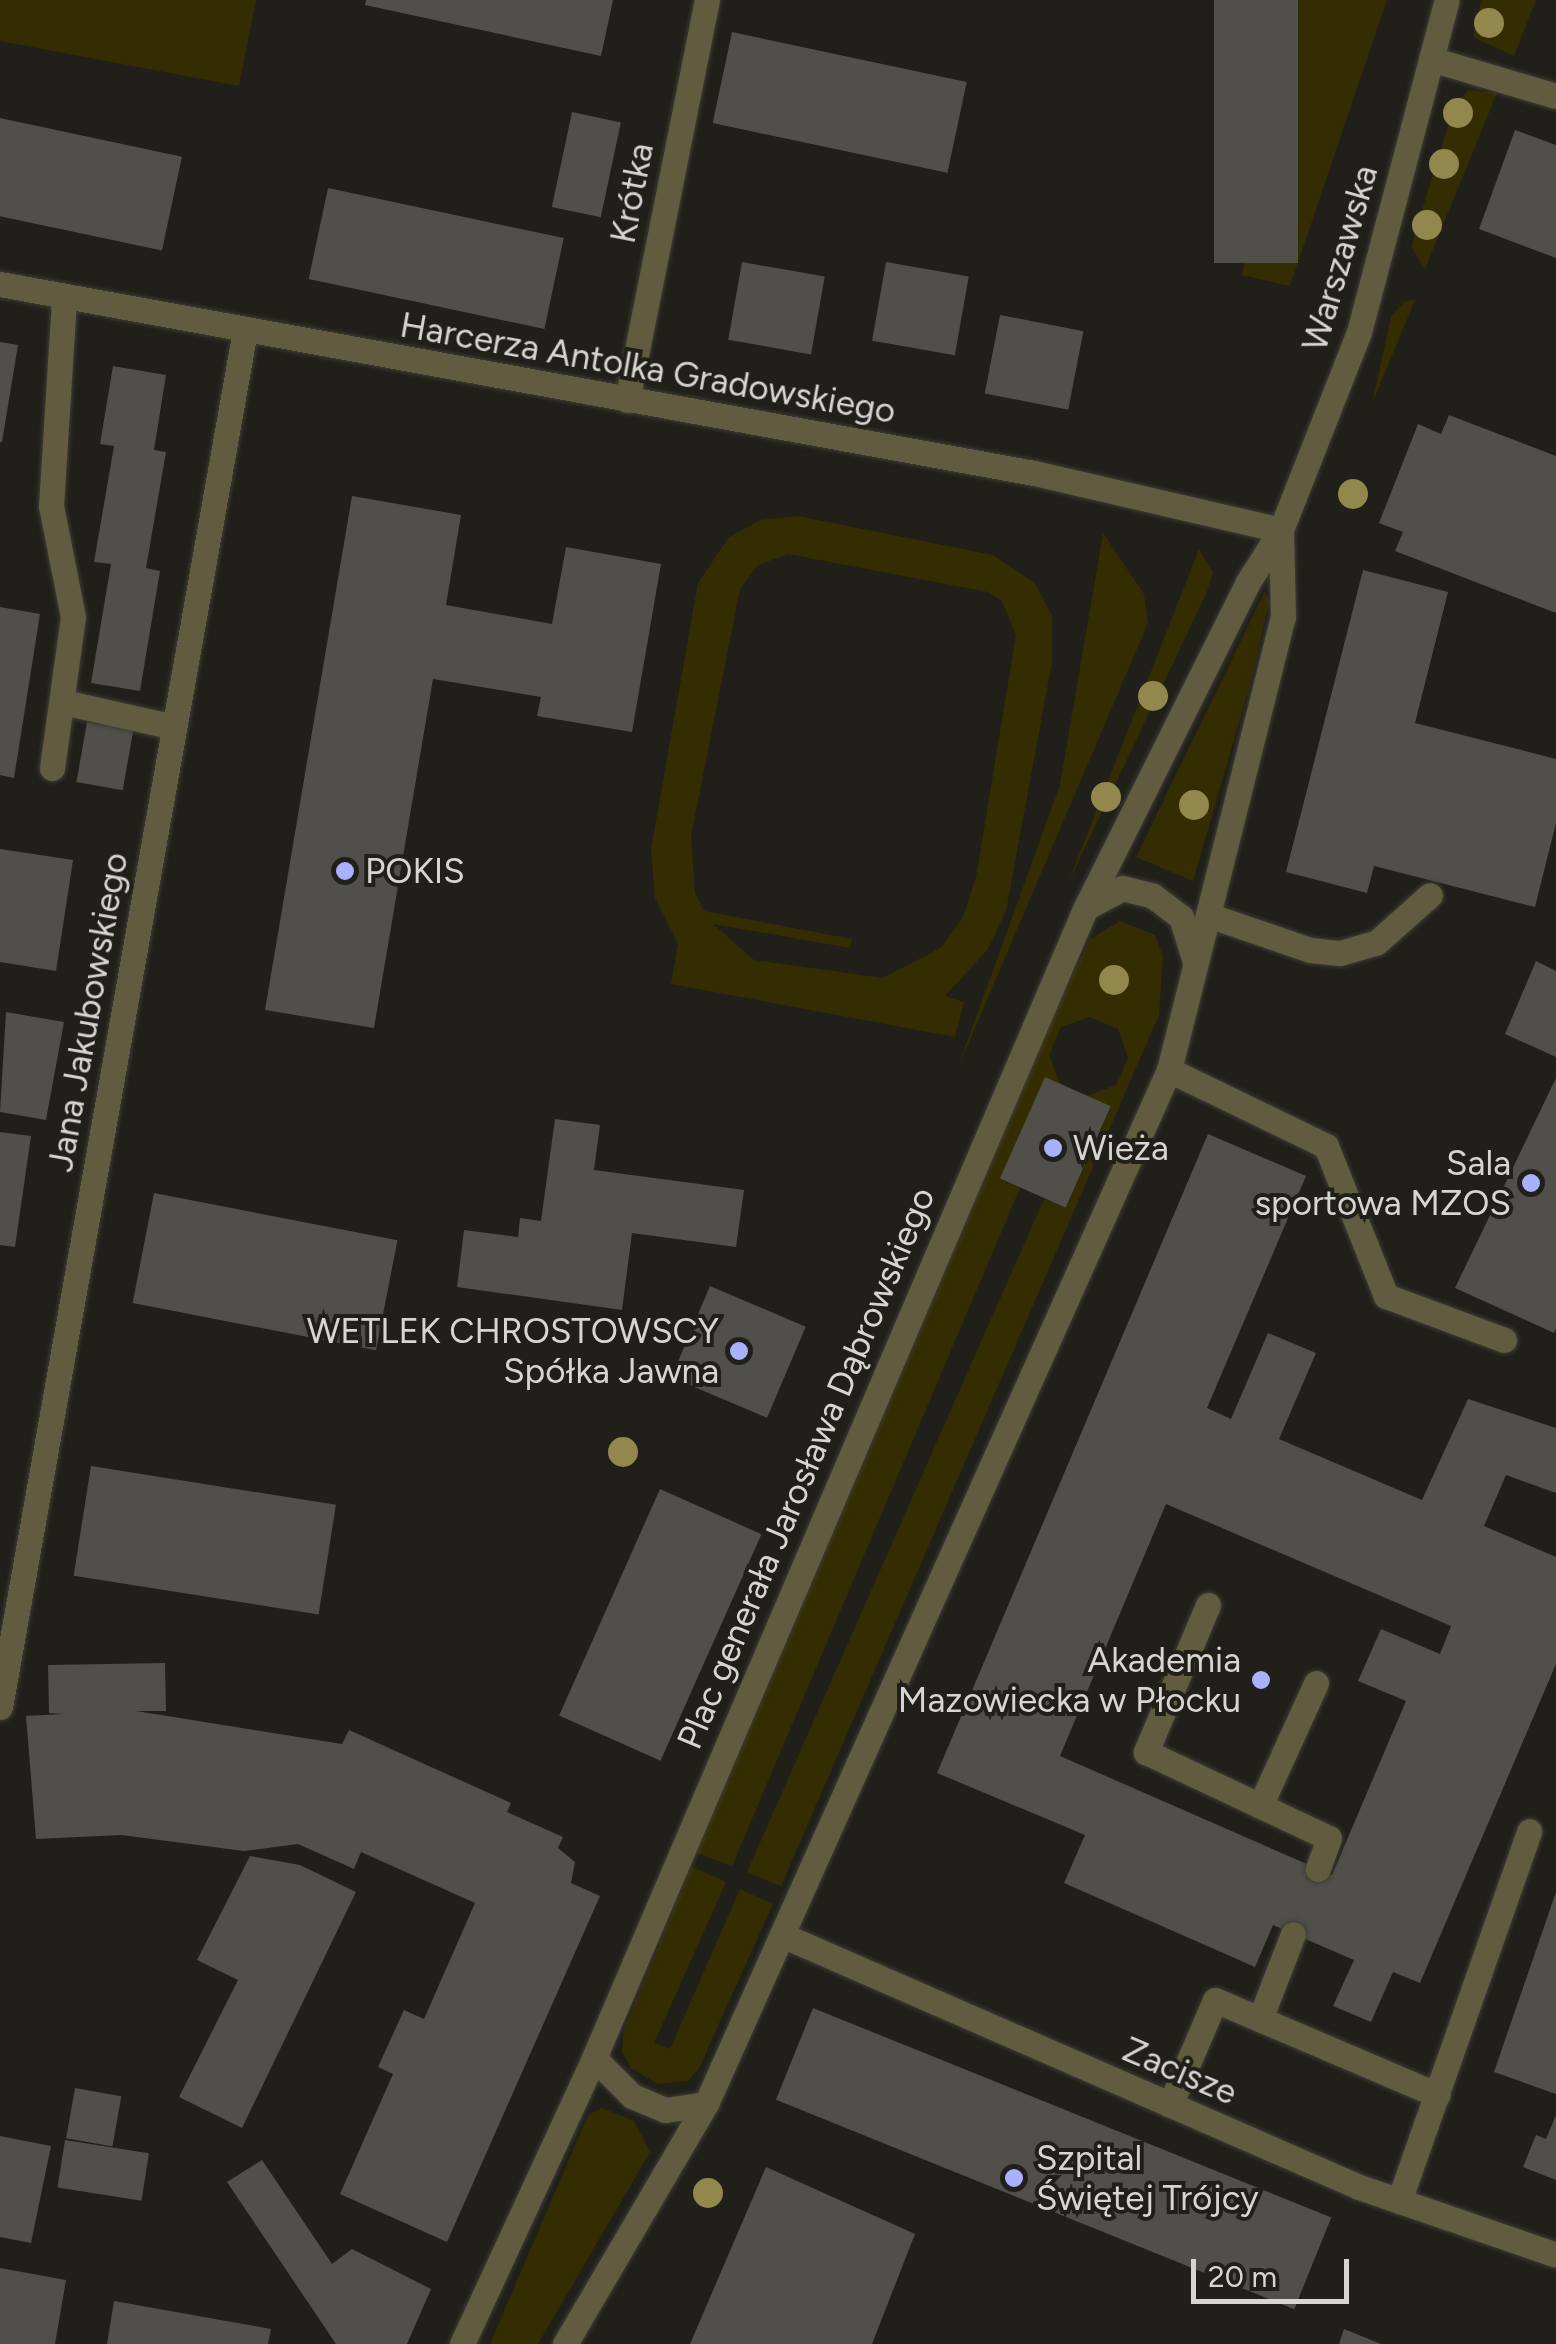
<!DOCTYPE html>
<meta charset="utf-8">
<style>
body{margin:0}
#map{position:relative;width:1556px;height:2344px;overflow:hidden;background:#201f19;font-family:Figtree,sans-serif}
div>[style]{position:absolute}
.green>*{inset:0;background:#352d02}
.building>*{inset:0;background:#504f49;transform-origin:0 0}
.roads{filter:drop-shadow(0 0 2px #3d3c36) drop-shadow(0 0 2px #3d3c36)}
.service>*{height:25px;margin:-12.5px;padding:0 12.5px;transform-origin:12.5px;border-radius:12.5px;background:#615c40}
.minor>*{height:25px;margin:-12.5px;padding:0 12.5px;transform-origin:12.5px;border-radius:12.5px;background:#615c40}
.trees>*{width:30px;height:30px;margin:-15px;border-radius:50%;background:#92884d}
.dots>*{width:28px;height:28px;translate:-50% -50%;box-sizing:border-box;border:5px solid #201f19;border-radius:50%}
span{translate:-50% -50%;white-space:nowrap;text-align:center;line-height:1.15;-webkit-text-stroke:8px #201f19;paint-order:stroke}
.street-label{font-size:35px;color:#d6d5d1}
.poi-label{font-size:35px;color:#d6d5d1}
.left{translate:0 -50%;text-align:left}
.right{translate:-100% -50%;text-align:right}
.scale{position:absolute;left:1191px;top:2259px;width:158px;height:45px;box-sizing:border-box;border:5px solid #d6d5d1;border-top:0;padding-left:12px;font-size:30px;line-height:35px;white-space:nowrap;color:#d6d5d1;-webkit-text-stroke:8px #201f19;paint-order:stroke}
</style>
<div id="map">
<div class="green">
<div style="clip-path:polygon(0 0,256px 0,239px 86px,0 41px)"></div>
<div style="clip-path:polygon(1298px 0,1387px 0,1290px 286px,1242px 275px)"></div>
<div style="clip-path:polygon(1481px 0,1536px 0,1514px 56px,1473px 37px)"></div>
<div style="clip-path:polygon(1469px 90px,1497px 93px,1425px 269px,1412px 248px,1414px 236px,1455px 103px)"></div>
<div style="clip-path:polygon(1415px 300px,1372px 404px,1391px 317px,1405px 301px)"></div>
<div style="clip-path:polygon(evenodd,798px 516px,993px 555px,1035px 583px,1052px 616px,1052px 662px,1006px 911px,988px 949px,945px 996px,964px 1002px,955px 1037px,671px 984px,678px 944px,655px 898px,651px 849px,698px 583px,728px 538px,760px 520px,798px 516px,788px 554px,988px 592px,1002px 601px,1016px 635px,976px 877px,963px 917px,942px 947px,883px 978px,754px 960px,713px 924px,850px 948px,852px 939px,704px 911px,695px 893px,691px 836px,740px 589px,758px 565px,788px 554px)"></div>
<div style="clip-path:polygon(1103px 533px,1144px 594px,1148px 623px,957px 1070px,1060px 785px)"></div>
<div style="clip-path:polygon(1199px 549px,1213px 572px,1207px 592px,1068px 883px)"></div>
<div style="clip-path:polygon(1265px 591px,1269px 602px,1252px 678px,1193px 881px,1136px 857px)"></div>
<div style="clip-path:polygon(1120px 921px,1155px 935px,1163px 956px,1159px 1015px,781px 1886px,747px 1872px,1044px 1199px,1066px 1208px,1111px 1107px,1087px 1096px,1116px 1085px,1128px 1058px,1118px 1029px,1090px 1017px,1061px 1027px,1049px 1055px,1060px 1084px,1045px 1078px,1000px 1179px,1020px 1188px,732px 1866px,696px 1853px,1054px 1012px,1090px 939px)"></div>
<div style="clip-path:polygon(691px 1866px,726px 1882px,654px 2043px,670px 2049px,740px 1889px,773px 1904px,699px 2068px,688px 2081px,658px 2084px,631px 2068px,622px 2051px,623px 2033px)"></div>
<div style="clip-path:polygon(602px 2108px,634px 2121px,650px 2152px,538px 2344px,490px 2344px,588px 2115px)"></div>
</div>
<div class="building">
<div style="clip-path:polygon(366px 0,613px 0,601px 56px,365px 5px)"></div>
<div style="left:1214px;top:0;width:84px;height:263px"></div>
<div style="left:732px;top:32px;width:240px;height:93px;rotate:12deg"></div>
<div style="left:572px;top:112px;width:50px;height:97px;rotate:12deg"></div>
<div style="left:0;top:118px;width:186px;height:96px;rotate:12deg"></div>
<div style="clip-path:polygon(1515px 130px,1556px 145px,1556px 258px,1479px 229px)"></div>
<div style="left:328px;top:188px;width:241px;height:93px;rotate:12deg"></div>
<div style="left:742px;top:262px;width:84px;height:79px;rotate:10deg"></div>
<div style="left:886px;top:262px;width:84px;height:80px;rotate:10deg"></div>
<div style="left:1000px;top:315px;width:85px;height:80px;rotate:11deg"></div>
<div style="clip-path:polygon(0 342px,18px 345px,2px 442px,0 442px)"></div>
<div style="clip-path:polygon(113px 366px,166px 375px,154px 450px,166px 452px,146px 568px,160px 571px,140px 691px,91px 683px,111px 564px,94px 562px,114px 446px,100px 444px)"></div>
<div style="clip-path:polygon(1449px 415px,1556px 456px,1556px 613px,1395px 551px,1403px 532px,1379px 523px,1418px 424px,1441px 434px)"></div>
<div style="clip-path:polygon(352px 496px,461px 515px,446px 605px,552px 624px,566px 547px,661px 564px,632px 732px,537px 716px,541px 697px,433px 679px,374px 1028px,265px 1010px)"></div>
<div style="clip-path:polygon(1363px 570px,1448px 592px,1415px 723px,1556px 759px,1556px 823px,1535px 907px,1374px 866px,1367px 893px,1286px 872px)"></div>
<div style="clip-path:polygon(0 607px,40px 614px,14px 778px,0 775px)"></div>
<div style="left:87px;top:722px;width:47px;height:61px;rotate:10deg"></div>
<div style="clip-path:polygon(0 849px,73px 860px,56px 971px,0 962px)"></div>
<div style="clip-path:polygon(1536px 961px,1556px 971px,1556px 1057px,1505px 1034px)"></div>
<div style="clip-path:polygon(6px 1012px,64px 1022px,46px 1120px,0 1112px)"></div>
<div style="left:1045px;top:1077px;width:72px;height:111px;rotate:24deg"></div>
<div style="clip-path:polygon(1556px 1078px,1556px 1328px,1554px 1333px,1455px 1288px)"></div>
<div style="clip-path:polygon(555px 1119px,600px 1125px,594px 1170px,744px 1190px,736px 1247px,632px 1233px,622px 1310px,457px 1287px,464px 1230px,518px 1237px,520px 1218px,541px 1221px)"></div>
<div style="clip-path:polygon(0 1132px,31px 1136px,15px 1247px,0 1245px)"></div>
<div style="clip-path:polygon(evenodd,1208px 1134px,1306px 1176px,1207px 1408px,1231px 1419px,1268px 1333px,1316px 1353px,1279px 1439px,1422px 1500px,1468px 1399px,1556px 1428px,1556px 1493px,1506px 1475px,1484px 1526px,1556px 1557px,1556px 1664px,1420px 1983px,1393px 1972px,1371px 2022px,1333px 2006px,1354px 1960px,1273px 1925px,1255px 1967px,1064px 1883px,1085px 1835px,937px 1773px,1208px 1134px,1166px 1504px,1451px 1626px,1440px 1654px,1381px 1629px,1358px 1681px,1406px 1701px,1332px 1875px,1060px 1756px,1166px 1504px)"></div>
<div style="left:154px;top:1193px;width:248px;height:112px;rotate:11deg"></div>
<div style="left:710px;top:1286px;width:104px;height:99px;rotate:23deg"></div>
<div style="left:91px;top:1466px;width:248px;height:111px;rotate:9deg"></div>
<div style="left:660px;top:1489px;width:111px;height:248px;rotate:24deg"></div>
<div style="clip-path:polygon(165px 1663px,166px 1711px,136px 1711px,342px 1744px,349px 1730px,511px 1803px,507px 1812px,563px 1837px,558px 1848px,575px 1862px,571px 1883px,600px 1896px,447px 2242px,340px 2194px,393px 2074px,378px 2067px,404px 2010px,424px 2019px,475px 1903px,361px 1852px,354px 1869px,298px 1844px,244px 1851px,121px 1835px,36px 1839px,26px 1716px,63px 1714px,49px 1713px,48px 1665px)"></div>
<div style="clip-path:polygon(250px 1856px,300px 1865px,356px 1892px,242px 2128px,179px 2097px,238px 1980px,197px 1960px)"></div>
<div style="clip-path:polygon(1556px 1892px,1556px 2094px,1494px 2072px)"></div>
<div style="left:813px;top:2008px;width:559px;height:99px;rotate:22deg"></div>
<div style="left:75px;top:2088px;width:47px;height:51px;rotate:10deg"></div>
<div style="clip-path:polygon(1556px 2115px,1556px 2180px,1523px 2167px,1536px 2135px,1546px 2139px)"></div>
<div style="clip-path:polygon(0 2136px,51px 2146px,31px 2243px,0 2237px)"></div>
<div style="left:65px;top:2140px;width:85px;height:48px;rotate:9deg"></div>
<div style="clip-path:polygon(262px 2160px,332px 2264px,352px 2249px,431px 2289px,407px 2344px,336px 2344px,227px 2182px)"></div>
<div style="clip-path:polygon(766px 2167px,915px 2234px,872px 2344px,690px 2344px)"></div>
<div style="clip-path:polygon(0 2268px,66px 2280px,55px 2344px,0 2344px)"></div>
<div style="clip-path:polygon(114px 2301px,271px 2329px,268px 2344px,107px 2344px)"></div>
<div style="clip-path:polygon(1344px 2329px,1381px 2344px,1339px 2344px)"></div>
</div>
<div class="roads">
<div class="service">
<div style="left:1431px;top:59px;width:130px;rotate:16.5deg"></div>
<div style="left:63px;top:702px;width:114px;rotate:12.7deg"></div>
<div style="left:52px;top:768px;width:152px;rotate:-82.1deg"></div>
<div style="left:73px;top:617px;width:113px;rotate:-101.2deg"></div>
<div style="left:51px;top:506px;width:209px;rotate:-86.4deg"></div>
<div style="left:1208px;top:915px;width:108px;rotate:18.9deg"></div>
<div style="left:1310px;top:950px;width:30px;rotate:6deg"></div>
<div style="left:1340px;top:953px;width:37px;rotate:-16deg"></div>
<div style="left:1376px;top:943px;width:72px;rotate:-41.6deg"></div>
<div style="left:1169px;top:1070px;width:174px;rotate:25.8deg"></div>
<div style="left:1326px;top:1146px;width:162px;rotate:68.2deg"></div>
<div style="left:1386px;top:1296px;width:126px;rotate:20.4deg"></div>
<div style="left:1208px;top:1605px;width:160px;rotate:112.9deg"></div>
<div style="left:1146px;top:1752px;width:202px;rotate:25.2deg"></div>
<div style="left:1329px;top:1838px;width:33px;rotate:110deg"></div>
<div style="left:1260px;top:1806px;width:135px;rotate:-65.5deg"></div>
<div style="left:1260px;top:2019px;width:91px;rotate:-68.8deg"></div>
<div style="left:1170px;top:2105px;width:114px;rotate:-66.8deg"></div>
<div style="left:1215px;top:2000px;width:242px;rotate:23.1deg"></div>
<div style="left:1399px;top:2201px;width:392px;rotate:-70.6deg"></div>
</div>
<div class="minor">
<div style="left:0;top:284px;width:1051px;rotate:10.36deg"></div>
<div style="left:1034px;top:473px;width:253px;rotate:13deg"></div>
<div style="left:627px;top:400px;width:408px;rotate:-78.7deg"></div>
<div style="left:1087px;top:907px;width:40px;rotate:-28deg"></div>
<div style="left:1122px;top:888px;width:32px;rotate:14deg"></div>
<div style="left:1153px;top:896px;width:35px;rotate:37deg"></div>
<div style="left:1181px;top:917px;width:47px;rotate:72.7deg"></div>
<div style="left:0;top:1707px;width:1399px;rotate:-79.91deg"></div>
<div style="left:782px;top:1935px;width:630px;rotate:23.59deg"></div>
<div style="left:1359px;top:2187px;width:208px;rotate:19deg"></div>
<div style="left:594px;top:2058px;width:54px;rotate:45deg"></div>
<div style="left:632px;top:2096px;width:36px;rotate:23deg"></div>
<div style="left:665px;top:2110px;width:41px;rotate:-8.3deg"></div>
<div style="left:462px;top:2344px;width:315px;rotate:-65.2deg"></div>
<div style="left:594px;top:2058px;width:1252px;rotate:-66.86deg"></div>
<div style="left:1086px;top:907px;width:363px;rotate:-63.5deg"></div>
<div style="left:1248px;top:582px;width:62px;rotate:-57.6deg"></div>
<div style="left:1281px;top:530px;width:213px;rotate:-68.5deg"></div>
<div style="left:1359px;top:332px;width:343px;rotate:-75.2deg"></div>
<div style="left:565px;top:2344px;width:278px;rotate:-59.6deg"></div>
<div style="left:706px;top:2104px;width:1133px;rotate:-65.88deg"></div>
<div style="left:1169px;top:1070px;width:467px;rotate:-75.9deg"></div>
<div style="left:1283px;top:617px;width:87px;rotate:-91.3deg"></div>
</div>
</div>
<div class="trees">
<div style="left:1489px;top:23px"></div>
<div style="left:1458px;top:113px"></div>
<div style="left:1444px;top:164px"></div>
<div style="left:1427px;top:225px"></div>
<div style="left:1353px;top:494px"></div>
<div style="left:1153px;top:696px"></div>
<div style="left:1106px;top:797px"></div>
<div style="left:1194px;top:805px"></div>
<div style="left:1114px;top:980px"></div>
<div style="left:623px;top:1452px"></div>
<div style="left:708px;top:2193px"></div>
</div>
<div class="dots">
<div style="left:345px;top:871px;background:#a9b0fc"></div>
<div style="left:1053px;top:1148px;background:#a9b0fc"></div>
<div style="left:1531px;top:1183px;background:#a9b0fc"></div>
<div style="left:739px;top:1351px;background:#a9b0fc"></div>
<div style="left:1261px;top:1680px;background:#a9b0fc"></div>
<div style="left:1014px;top:2178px;background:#a9b0fc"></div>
</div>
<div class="street-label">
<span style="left:632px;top:193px;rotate:-79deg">Krótka</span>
<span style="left:1340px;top:258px;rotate:-74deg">Warszawska</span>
<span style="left:648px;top:368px;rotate:10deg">Harcerza Antolka Gradowskiego</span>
<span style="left:88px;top:1012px;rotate:-80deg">Jana Jakubowskiego</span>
<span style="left:806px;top:1468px;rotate:-67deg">Plac generała Jarosława Dąbrowskiego</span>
<span style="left:1180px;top:2071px;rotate:23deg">Zacisze</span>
</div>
<div class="poi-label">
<span class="left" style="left:365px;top:871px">POKIS</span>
<span class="left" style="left:1073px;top:1148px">Wieża</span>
<span class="right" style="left:1511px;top:1183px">Sala<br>sportowa MZOS</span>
<span class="right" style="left:719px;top:1351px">WETLEK CHROSTOWSCY<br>Spółka Jawna</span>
<span class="right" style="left:1241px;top:1680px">Akademia<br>Mazowiecka w Płocku</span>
<span class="left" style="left:1036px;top:2178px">Szpital<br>Świętej Trójcy</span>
</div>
<div class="scale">20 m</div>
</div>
